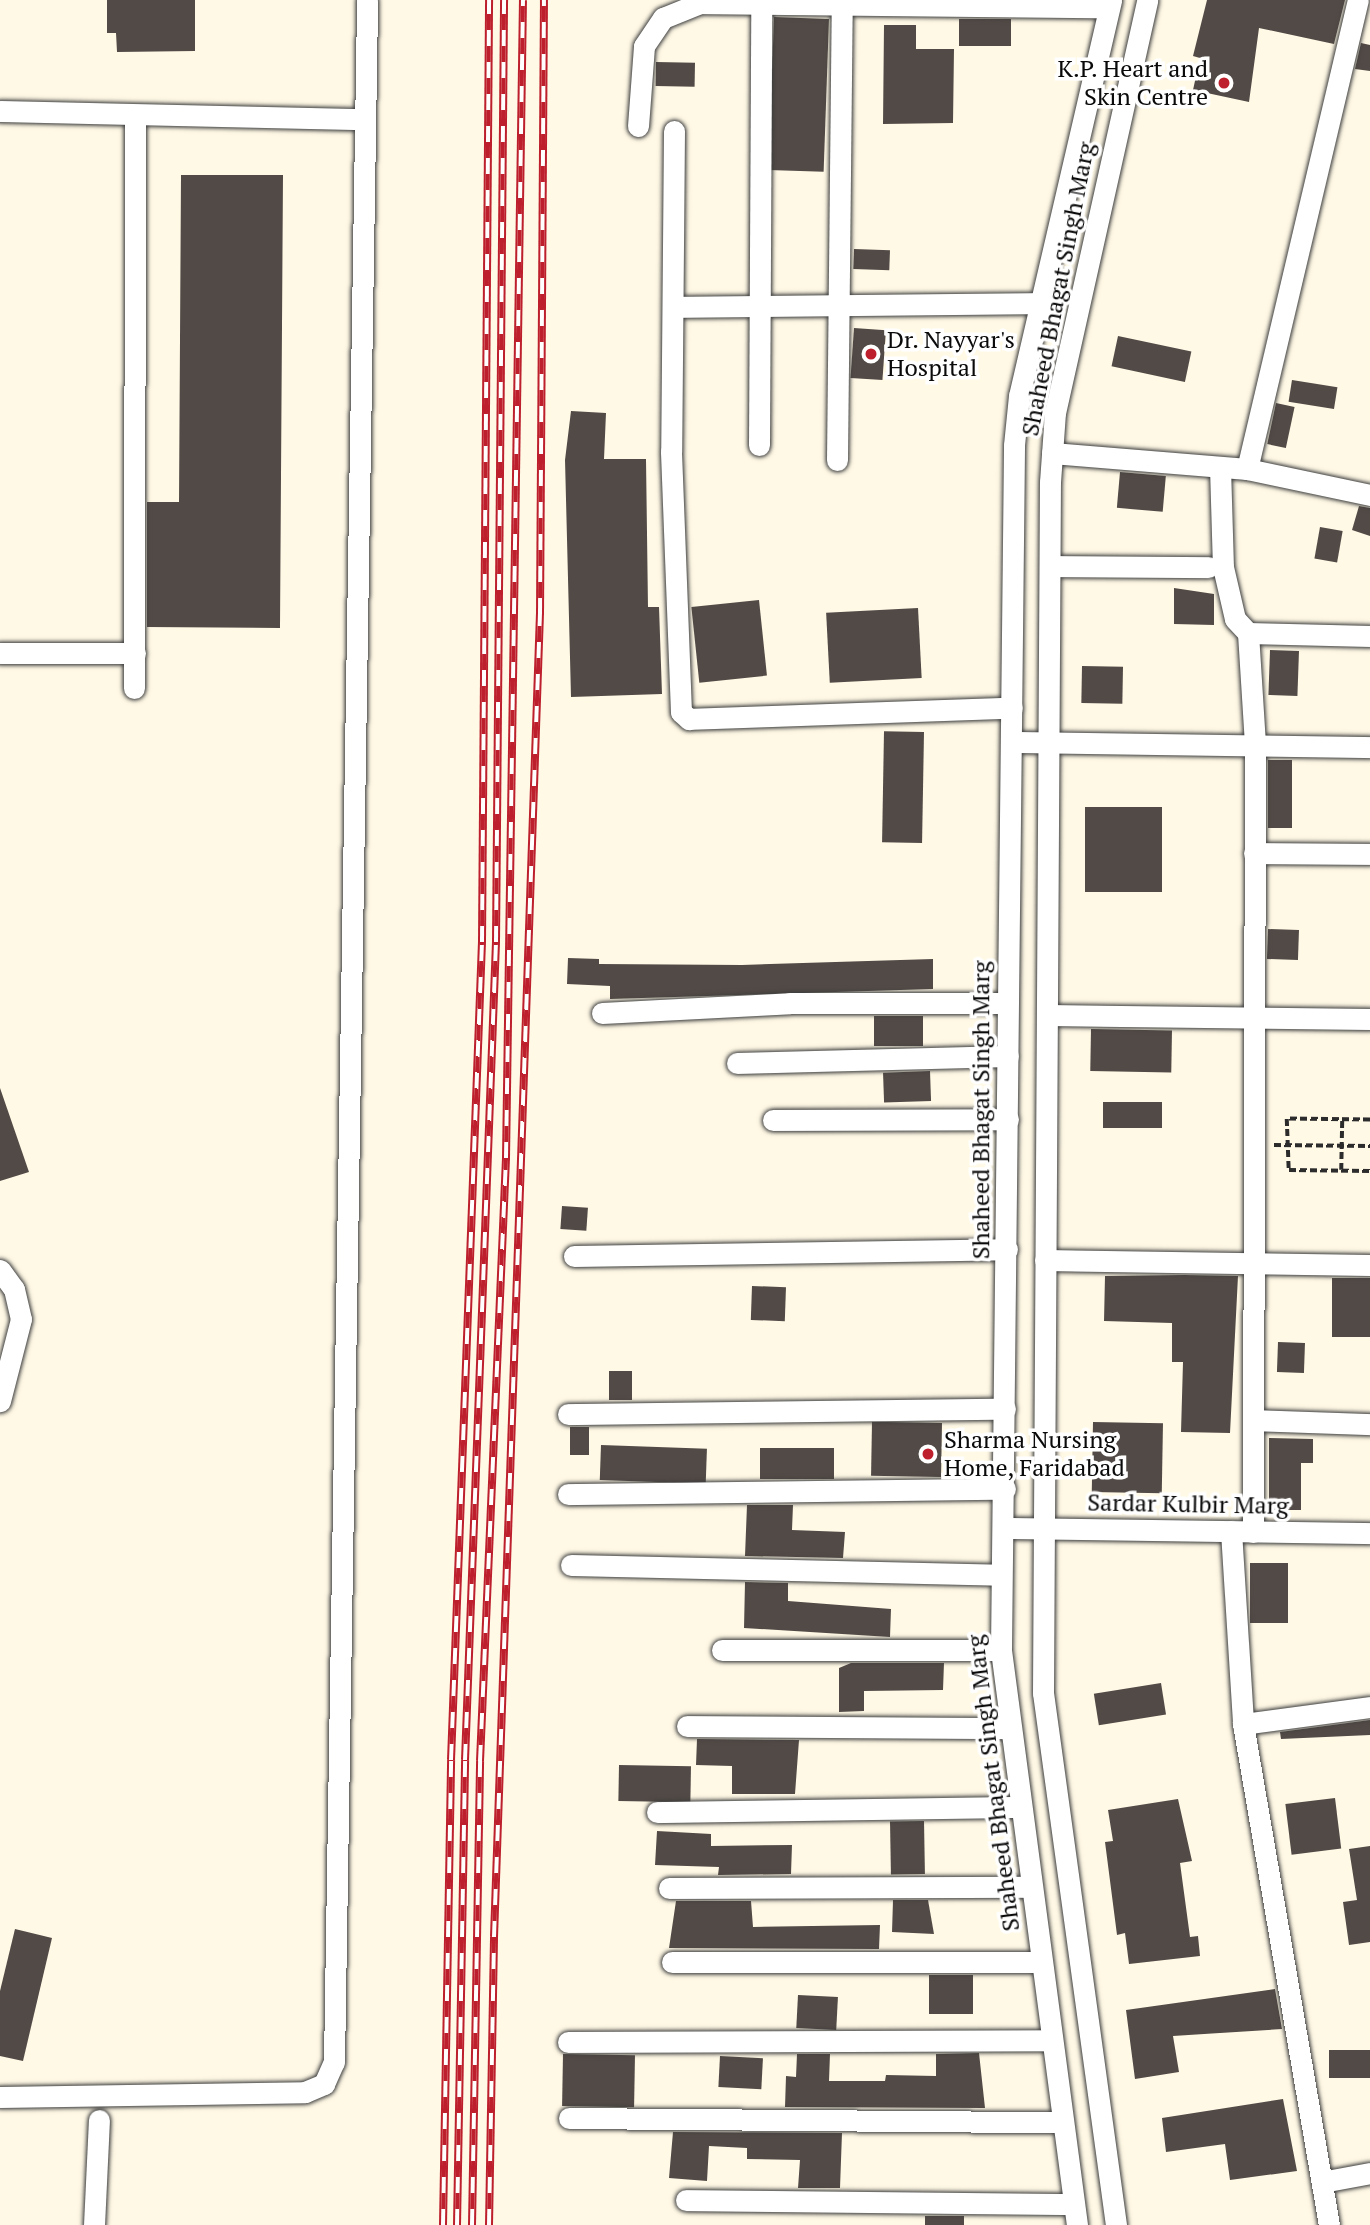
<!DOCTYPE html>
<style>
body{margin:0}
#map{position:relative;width:1370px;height:2225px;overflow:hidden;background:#fff9e6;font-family:"PT Serif",serif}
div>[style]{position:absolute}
.building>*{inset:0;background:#524a46;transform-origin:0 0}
.path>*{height:3.5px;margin-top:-1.75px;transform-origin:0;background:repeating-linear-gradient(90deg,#2c2c2c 0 7px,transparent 0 10.5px)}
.roads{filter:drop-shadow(0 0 2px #3d3d3d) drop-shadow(0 0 2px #3d3d3d)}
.minor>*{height:21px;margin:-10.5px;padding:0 10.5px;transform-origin:10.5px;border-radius:10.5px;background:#fff}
.rail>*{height:8px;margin-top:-4px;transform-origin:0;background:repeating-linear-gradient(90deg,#fff 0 16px,#bd1f2d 0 32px);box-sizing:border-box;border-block:2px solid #bd1f2d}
.dots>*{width:19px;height:19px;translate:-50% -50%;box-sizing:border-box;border:4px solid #fff;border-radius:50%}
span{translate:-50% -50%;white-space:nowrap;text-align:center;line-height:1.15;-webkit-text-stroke:7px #fff;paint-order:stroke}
.poi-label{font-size:24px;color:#0a0a0a}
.right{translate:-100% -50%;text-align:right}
.left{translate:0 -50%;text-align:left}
.street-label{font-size:24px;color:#0a0a0a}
</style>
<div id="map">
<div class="building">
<div style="clip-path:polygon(107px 0,195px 0,195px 51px,117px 52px,116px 33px,107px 33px)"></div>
<div style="clip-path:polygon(1207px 0,1345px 0,1334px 44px,1259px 28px,1249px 102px,1193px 90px,1200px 58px,1193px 56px)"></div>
<div style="left:774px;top:17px;width:55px;height:153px;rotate:2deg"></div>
<div style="left:959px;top:19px;width:52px;height:27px"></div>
<div style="clip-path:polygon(884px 25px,916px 25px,916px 49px,954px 49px,953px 123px,883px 124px)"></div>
<div style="clip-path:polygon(1361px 43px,1370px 45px,1370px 71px,1355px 69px)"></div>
<div style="left:656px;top:62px;width:39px;height:24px;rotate:1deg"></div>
<div style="clip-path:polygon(181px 175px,283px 175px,280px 628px,147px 627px,147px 502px,179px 502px)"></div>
<div style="left:854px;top:249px;width:36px;height:20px;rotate:2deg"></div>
<div style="left:854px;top:328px;width:32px;height:50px;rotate:4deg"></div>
<div style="left:1118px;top:336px;width:75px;height:31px;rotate:12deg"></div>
<div style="left:1292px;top:380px;width:46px;height:22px;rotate:9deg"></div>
<div style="left:1276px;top:403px;width:19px;height:42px;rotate:12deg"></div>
<div style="clip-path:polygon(571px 411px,606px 413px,604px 459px,646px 459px,648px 607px,659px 607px,662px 694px,571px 697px,565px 460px)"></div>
<div style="left:1120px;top:472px;width:46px;height:36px;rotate:5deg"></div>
<div style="clip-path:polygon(1359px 506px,1370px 508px,1370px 536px,1352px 530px)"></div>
<div style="left:1320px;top:527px;width:23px;height:32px;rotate:10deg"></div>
<div style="clip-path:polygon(1174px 588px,1214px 594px,1214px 625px,1174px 624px)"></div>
<div style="left:759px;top:600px;width:76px;height:68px;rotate:84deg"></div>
<div style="left:918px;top:608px;width:70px;height:92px;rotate:87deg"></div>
<div style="left:1270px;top:650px;width:29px;height:45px;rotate:2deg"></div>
<div style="left:1082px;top:666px;width:41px;height:37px;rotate:1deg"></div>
<div style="left:924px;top:732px;width:111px;height:40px;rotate:91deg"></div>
<div style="left:1268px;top:760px;width:24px;height:68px"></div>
<div style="left:1085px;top:807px;width:77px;height:85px"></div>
<div style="left:1268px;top:929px;width:31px;height:30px;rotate:2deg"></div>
<div style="clip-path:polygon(568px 958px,599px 959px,599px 964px,742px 965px,933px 959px,933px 989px,610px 999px,610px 986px,567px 984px)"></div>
<div style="left:874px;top:1016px;width:49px;height:30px"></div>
<div style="left:1091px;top:1029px;width:81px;height:42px;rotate:1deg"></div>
<div style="left:930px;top:1071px;width:30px;height:47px;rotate:88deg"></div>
<div style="clip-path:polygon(0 1088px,29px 1172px,0 1181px)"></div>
<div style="left:1103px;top:1102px;width:59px;height:26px"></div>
<div style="left:562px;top:1206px;width:26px;height:23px;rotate:4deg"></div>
<div style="clip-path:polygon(1184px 1275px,1238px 1276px,1230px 1433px,1181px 1432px,1183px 1362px,1172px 1362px,1172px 1323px,1104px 1321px,1105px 1276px)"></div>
<div style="left:1332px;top:1278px;width:38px;height:59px"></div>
<div style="left:752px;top:1286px;width:34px;height:34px;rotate:2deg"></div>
<div style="left:1278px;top:1342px;width:27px;height:30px;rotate:2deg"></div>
<div style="left:609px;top:1371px;width:23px;height:29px"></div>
<div style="left:1093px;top:1422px;width:70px;height:70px;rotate:1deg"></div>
<div style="left:942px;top:1423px;width:54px;height:70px;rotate:91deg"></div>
<div style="left:570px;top:1427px;width:19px;height:28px"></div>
<div style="clip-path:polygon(1269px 1438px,1313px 1439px,1313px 1463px,1301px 1463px,1301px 1510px,1269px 1510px)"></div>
<div style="left:601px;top:1445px;width:106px;height:35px;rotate:2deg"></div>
<div style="left:760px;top:1448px;width:74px;height:31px"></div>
<div style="clip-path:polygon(747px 1505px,793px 1505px,792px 1530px,845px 1532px,843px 1558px,745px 1556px)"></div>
<div style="left:1250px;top:1563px;width:38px;height:60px"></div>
<div style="clip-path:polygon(745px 1582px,788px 1583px,788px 1601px,891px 1609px,890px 1637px,744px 1628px)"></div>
<div style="clip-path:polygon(851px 1663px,944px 1663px,943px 1690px,864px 1691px,864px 1711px,839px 1712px,839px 1668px)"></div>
<div style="left:1161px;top:1683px;width:32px;height:68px;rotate:81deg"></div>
<div style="clip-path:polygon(1370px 1720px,1370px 1735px,1281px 1739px,1280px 1732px)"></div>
<div style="clip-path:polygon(697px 1739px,799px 1740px,795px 1794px,732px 1794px,732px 1766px,696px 1765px)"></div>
<div style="left:619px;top:1765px;width:72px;height:36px;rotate:1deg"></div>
<div style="left:1335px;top:1798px;width:51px;height:50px;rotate:83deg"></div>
<div style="clip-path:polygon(1178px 1799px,1192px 1861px,1180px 1863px,1190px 1937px,1198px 1936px,1200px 1956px,1129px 1964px,1125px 1933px,1117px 1935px,1105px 1842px,1113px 1841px,1108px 1810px)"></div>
<div style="left:924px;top:1821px;width:53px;height:34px;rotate:89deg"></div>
<div style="clip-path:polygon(657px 1831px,711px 1834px,711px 1846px,792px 1845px,791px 1874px,718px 1875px,719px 1867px,655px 1865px)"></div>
<div style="clip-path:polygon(1370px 1846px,1370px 1942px,1349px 1945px,1343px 1902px,1357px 1900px,1349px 1849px)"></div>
<div style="clip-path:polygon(893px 1900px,928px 1900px,934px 1934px,892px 1932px)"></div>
<div style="clip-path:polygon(676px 1901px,751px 1901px,753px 1927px,880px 1925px,879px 1949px,669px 1948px)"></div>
<div style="clip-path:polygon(15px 1929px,52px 1938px,23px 2061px,0 2056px,0 1991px)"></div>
<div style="left:929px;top:1975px;width:44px;height:39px"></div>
<div style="clip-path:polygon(1275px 1989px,1282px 2029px,1173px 2036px,1179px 2072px,1135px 2079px,1126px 2010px)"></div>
<div style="left:798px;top:1995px;width:40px;height:33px;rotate:3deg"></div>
<div style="left:1370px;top:2050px;width:28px;height:41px;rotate:90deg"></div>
<div style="clip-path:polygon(979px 2053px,985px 2108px,785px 2107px,786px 2076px,796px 2077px,797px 2054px,830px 2054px,829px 2081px,885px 2081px,886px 2075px,936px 2076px,936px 2054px)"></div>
<div style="left:563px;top:2054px;width:72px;height:52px;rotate:1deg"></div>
<div style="left:720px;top:2056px;width:43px;height:31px;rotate:3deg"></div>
<div style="clip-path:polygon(1283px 2099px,1297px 2171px,1230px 2180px,1225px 2144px,1166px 2152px,1162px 2118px)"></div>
<div style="clip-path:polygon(673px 2132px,842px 2133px,840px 2188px,798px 2188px,800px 2160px,747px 2159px,747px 2148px,709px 2146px,707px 2181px,669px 2178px)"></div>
<div style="left:925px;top:2216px;width:39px;height:9px"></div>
</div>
<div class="path">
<div style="left:1370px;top:1120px;width:83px;rotate:-179.3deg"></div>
<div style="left:1287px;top:1119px;width:51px;rotate:87.8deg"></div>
<div style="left:1289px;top:1170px;width:81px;rotate:0.7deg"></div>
<div style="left:1274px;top:1145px;width:96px;rotate:0.6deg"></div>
<div style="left:1341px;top:1170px;width:50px;rotate:-88.9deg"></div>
</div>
<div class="roads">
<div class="minor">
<div style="left:0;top:111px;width:365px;rotate:1.3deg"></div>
<div style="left:638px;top:126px;width:80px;rotate:-85.7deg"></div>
<div style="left:644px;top:46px;width:34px;rotate:-56deg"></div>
<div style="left:663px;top:18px;width:40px;rotate:-22deg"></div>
<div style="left:700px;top:3px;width:409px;rotate:0.6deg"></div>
<div style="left:674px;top:131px;width:321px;rotate:90.5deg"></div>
<div style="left:671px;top:452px;width:260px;rotate:87.8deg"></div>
<div style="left:681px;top:712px;width:11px;rotate:41deg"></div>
<div style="left:689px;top:719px;width:323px;rotate:-2deg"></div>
<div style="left:674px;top:307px;width:367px;rotate:-0.6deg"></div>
<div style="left:759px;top:445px;width:445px;rotate:-89.7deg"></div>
<div style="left:1052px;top:453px;width:196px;rotate:4.7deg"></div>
<div style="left:1247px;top:469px;width:126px;rotate:11.9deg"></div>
<div style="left:837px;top:460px;width:460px;rotate:-89.4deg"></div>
<div style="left:1220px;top:467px;width:100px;rotate:88.3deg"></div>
<div style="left:1223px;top:567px;width:53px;rotate:77deg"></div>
<div style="left:1235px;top:619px;width:19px;rotate:47deg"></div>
<div style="left:1248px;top:633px;width:110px;rotate:86.4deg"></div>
<div style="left:1255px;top:743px;width:789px;rotate:90.15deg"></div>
<div style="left:1247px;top:469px;width:482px;rotate:-76.7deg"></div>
<div style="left:1051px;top:566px;width:157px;rotate:0.4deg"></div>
<div style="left:1248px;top:633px;width:122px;rotate:1.4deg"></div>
<div style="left:0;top:653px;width:135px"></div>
<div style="left:134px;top:688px;width:573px;rotate:-89.9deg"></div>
<div style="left:1011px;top:742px;width:359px;rotate:0.8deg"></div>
<div style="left:1254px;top:853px;width:116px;rotate:0.5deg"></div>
<div style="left:602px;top:1013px;width:188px;rotate:-3deg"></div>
<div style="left:790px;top:1003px;width:217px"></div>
<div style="left:1047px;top:1015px;width:323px;rotate:0.7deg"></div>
<div style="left:737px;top:1063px;width:271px;rotate:-1.5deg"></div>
<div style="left:773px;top:1120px;width:235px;rotate:-0.2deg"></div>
<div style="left:574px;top:1256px;width:433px;rotate:-0.9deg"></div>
<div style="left:1045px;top:1260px;width:325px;rotate:0.9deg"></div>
<div style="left:0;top:1270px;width:24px;rotate:54deg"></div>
<div style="left:14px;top:1289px;width:31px;rotate:77deg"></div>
<div style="left:21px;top:1319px;width:85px;rotate:104.4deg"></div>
<div style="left:568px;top:1414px;width:437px;rotate:-0.7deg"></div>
<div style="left:1254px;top:1420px;width:116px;rotate:2deg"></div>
<div style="left:568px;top:1494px;width:437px;rotate:-0.7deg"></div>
<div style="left:1004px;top:1528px;width:366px;rotate:0.8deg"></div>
<div style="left:1231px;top:1531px;width:193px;rotate:86.4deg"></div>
<div style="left:1243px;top:1724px;width:508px;rotate:80.26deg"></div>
<div style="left:571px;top:1565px;width:430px;rotate:1.3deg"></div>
<div style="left:722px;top:1650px;width:279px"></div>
<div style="left:1243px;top:1724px;width:128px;rotate:-7.6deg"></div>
<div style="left:687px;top:1726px;width:322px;rotate:0.4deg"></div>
<div style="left:657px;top:1812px;width:362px;rotate:-0.8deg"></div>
<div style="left:669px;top:1888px;width:361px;rotate:-0.2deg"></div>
<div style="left:672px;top:1962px;width:369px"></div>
<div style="left:568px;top:2042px;width:484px;rotate:-0.2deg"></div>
<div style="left:0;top:2097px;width:305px;rotate:-0.9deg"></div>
<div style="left:305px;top:2092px;width:21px;rotate:-23deg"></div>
<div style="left:324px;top:2084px;width:24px;rotate:-66deg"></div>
<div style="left:334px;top:2062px;width:2062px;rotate:-89.08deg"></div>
<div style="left:569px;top:2118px;width:494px;rotate:0.5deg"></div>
<div style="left:1322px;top:2182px;width:49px;rotate:-10.6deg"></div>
<div style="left:686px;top:2200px;width:388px;rotate:0.6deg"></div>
<div style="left:94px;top:2225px;width:105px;rotate:-87.3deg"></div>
<div style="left:1077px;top:2225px;width:580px;rotate:-97.53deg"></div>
<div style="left:1001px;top:1650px;width:1205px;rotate:-89.38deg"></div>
<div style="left:1014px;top:445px;width:49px;rotate:-84.2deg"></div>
<div style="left:1019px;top:396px;width:407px;rotate:-76.9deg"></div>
<div style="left:1116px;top:2225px;width:537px;rotate:-97.81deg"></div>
<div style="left:1043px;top:1693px;width:1211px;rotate:-89.67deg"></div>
<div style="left:1050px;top:482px;width:69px;rotate:-85.9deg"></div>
<div style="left:1055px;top:413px;width:423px;rotate:-77.4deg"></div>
</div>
</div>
<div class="rail">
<div style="left:443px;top:2225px;width:465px;rotate:-89deg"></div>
<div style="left:451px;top:1760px;width:819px;rotate:-87.83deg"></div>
<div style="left:482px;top:942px;width:942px;rotate:-89.57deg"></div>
<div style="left:457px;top:2225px;width:465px;rotate:-89deg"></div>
<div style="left:465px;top:1760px;width:819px;rotate:-87.83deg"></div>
<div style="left:496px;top:942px;width:942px;rotate:-89.51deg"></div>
<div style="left:472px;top:2225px;width:464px;rotate:-89deg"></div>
<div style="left:480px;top:1761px;width:604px;rotate:-87.53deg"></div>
<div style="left:506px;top:1158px;width:1158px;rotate:-89.16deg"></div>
<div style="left:489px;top:2225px;width:288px;rotate:-89deg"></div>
<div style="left:494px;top:1937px;width:1324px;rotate:-88.01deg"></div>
<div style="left:540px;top:614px;width:614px;rotate:-89.63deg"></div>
</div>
<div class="dots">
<div style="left:1224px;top:83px;background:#bd1f2d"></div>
<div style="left:871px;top:354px;background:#bd1f2d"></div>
<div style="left:928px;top:1454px;background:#bd1f2d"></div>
</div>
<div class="poi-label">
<span class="right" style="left:1208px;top:83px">K.P. Heart and<br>Skin Centre</span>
<span class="left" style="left:887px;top:354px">Dr. Nayyar's<br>Hospital</span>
<span class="left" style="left:944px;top:1454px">Sharma Nursing<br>Home, Faridabad</span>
</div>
<div class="street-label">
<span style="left:1058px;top:289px;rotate:-79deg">Shaheed Bhagat Singh Marg</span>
<span style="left:981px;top:1110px;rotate:-90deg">Shaheed Bhagat Singh Marg</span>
<span style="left:1188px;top:1504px;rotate:1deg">Sardar Kulbir Marg</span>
<span style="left:993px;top:1783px;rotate:-97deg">Shaheed Bhagat Singh Marg</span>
</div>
</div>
